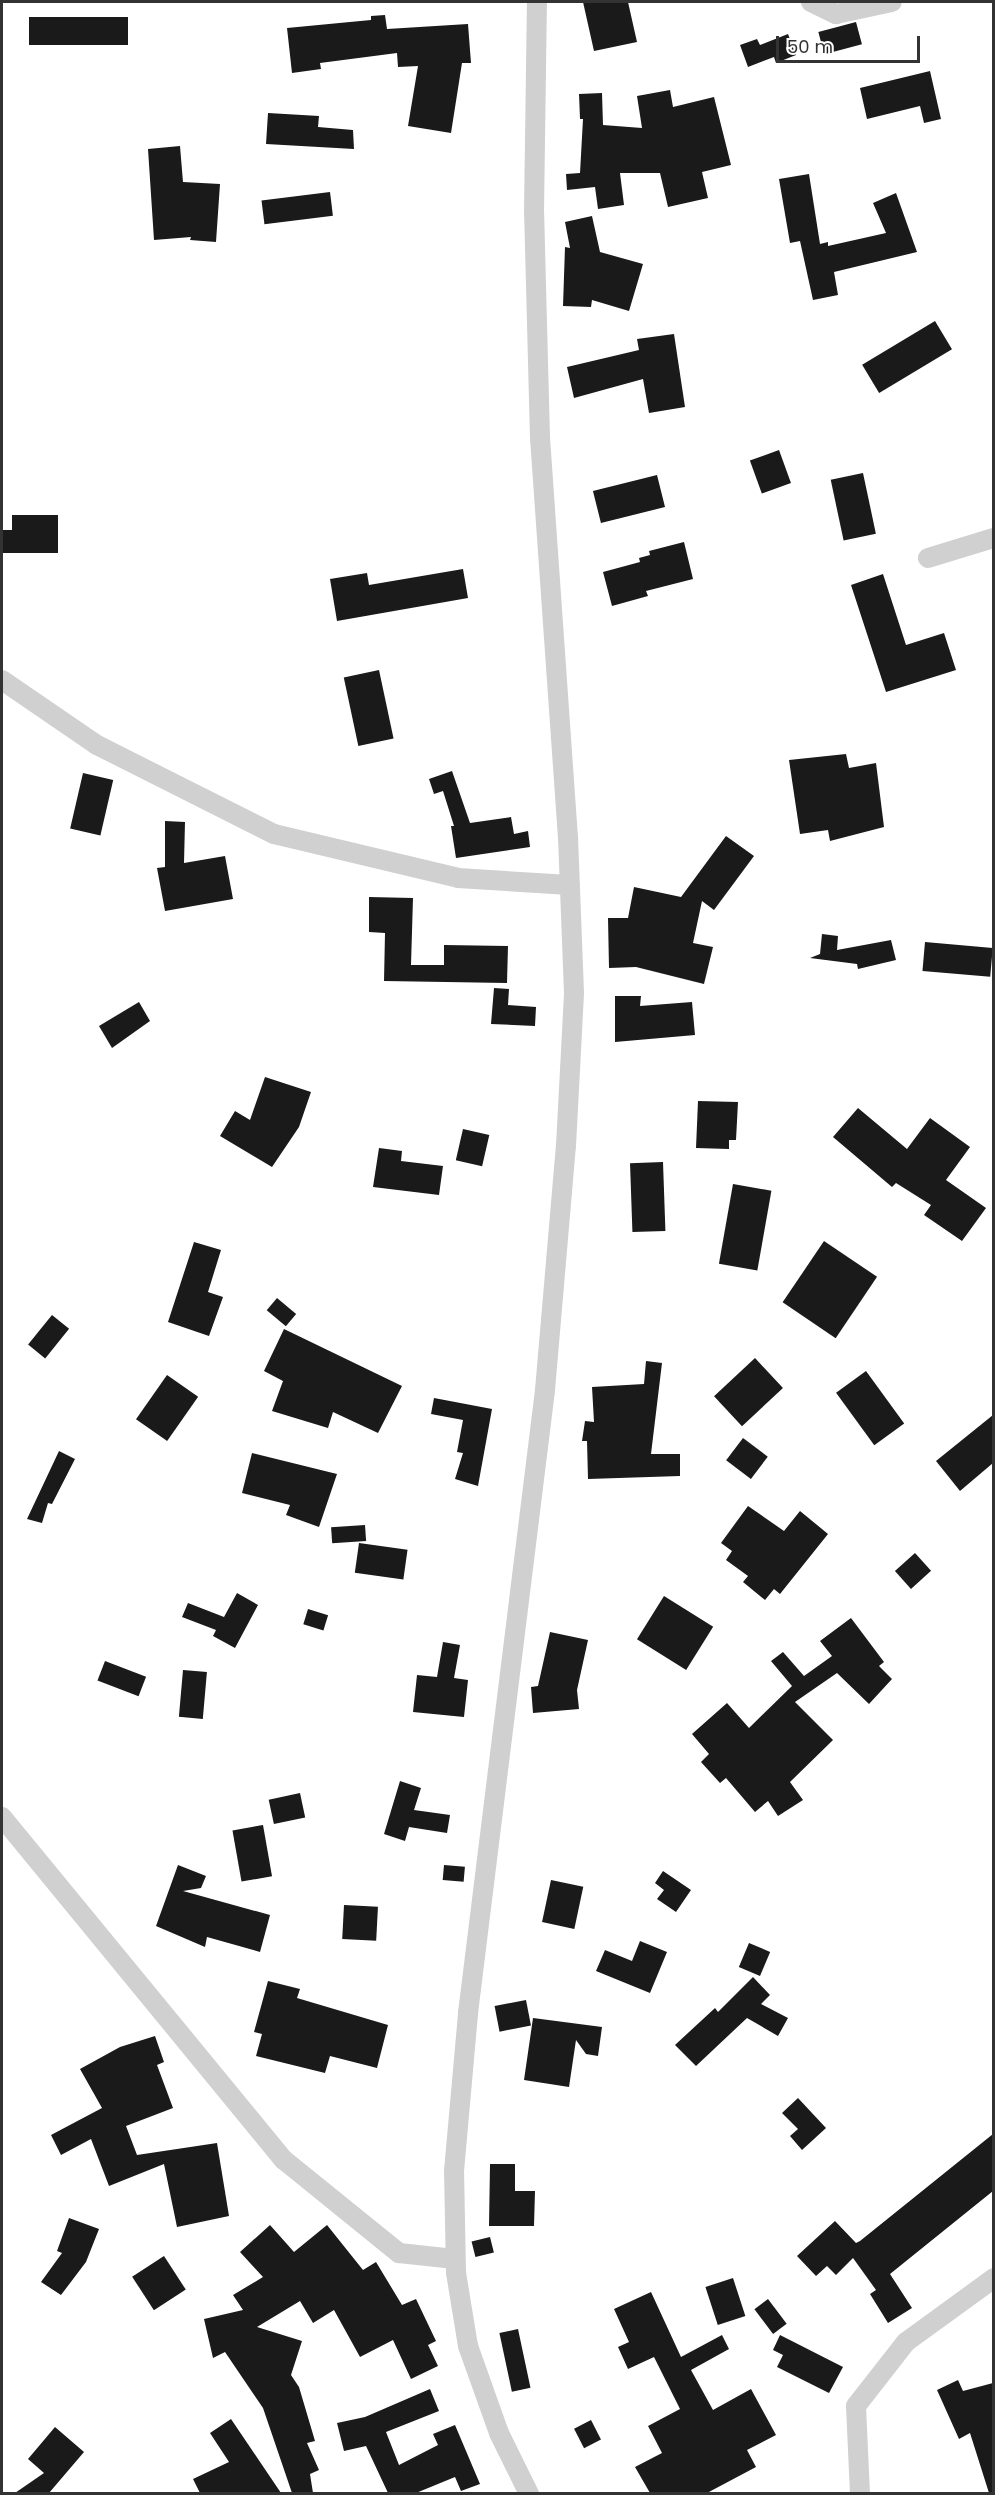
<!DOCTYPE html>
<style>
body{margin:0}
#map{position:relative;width:995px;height:2495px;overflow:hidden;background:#fff;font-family:Poppins,sans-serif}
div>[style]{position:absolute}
.building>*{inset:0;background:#1a1a1a;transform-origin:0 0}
.minor>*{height:20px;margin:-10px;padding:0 10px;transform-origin:10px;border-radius:10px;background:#d0d0d0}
span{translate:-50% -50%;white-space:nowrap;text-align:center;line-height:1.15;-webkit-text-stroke:6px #fff;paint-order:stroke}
.frame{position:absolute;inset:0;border:3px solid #333;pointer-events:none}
.scale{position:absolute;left:776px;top:36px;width:144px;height:27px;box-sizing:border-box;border:3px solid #333;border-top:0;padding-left:8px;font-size:18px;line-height:21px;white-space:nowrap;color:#333;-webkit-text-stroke:4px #fff;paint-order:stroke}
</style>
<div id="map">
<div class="building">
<div style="clip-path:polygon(583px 2px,628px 2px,637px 42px,594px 51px)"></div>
<div style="clip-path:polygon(385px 15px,387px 29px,468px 24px,471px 63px,462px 63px,451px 133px,408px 126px,418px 66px,398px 67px,397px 53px,320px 63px,321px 69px,292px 73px,287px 28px,371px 20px,371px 16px)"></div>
<div style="left:128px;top:17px;width:28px;height:99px;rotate:90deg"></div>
<div style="left:856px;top:22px;width:23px;height:39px;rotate:75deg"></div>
<div style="clip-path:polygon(788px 34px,796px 55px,776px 63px,774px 57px,748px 67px,740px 45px,757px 39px,760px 45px)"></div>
<div style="clip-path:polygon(930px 71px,941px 119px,924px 123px,920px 106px,867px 119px,860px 88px)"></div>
<div style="clip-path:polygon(670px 90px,673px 107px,714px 97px,731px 165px,702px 172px,708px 198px,668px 207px,660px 173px,620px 173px,624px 205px,598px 209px,595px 187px,567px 190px,566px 174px,580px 173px,583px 119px,580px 119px,579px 94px,602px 93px,603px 125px,642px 128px,637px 96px)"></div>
<div style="clip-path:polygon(268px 113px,319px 116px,318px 127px,353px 130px,354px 149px,266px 144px)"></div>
<div style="clip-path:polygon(180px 146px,183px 182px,220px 184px,216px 242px,190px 240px,191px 237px,154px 240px,148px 149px)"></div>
<div style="clip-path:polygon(809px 174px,820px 244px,828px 242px,828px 246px,886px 233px,873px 203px,896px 193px,917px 252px,834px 272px,838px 295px,813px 300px,800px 241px,790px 243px,779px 179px)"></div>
<div style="left:330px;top:192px;width:24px;height:69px;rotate:83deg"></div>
<div style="clip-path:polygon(592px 216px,600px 252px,643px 264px,629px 311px,592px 300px,591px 307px,563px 306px,565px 247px,570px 248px,565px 222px)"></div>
<div style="left:935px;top:321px;width:33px;height:85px;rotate:59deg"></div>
<div style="clip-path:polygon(674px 334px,685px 407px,649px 413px,643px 379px,574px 398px,567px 367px,639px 350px,637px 339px)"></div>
<div style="left:779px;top:450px;width:35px;height:31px;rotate:70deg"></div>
<div style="left:863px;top:473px;width:62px;height:33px;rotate:78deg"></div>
<div style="left:657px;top:475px;width:33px;height:66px;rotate:76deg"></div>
<div style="clip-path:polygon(12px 515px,58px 515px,58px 553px,2px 553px,2px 530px,12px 530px)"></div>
<div style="clip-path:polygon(684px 542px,693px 579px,646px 591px,648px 596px,612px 606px,603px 572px,640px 562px,639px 558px,650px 555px,649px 551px)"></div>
<div style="clip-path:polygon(463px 569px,468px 598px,337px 621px,330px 579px,367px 573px,369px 585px)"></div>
<div style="clip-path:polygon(883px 574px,906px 645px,944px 633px,956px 670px,886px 692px,851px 585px)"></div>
<div style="left:379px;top:670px;width:70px;height:36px;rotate:78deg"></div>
<div style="clip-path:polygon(846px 754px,849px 768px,876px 763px,884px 827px,830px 841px,828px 830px,800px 834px,789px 760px)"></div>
<div style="clip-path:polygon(452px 771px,470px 823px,511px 817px,514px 834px,528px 831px,530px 847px,456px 858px,451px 826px,454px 826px,443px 791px,434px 794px,429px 779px)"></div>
<div style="left:83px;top:773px;width:31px;height:57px;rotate:13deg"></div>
<div style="clip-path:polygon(165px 821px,185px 822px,184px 863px,225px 856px,233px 899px,165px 911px,157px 868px,165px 867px)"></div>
<div style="clip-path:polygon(726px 836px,754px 856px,714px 910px,702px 901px,693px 943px,713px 947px,704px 984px,636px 967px,609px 968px,608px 918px,628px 918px,634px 887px,681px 897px)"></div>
<div style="clip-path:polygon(369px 897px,413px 898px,411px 965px,444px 965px,444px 945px,508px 946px,507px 983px,384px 981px,385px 933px,369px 932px)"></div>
<div style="clip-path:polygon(822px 934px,838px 936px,837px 950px,891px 940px,896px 960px,858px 969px,857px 964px,810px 958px,820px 954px)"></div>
<div style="left:925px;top:942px;width:68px;height:29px;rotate:5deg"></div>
<div style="clip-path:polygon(494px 988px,509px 989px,508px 1005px,536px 1007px,535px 1026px,491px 1024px)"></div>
<div style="clip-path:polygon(615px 996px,641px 996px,640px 1006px,692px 1002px,695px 1035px,615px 1042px)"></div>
<div style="clip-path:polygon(139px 1002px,150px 1021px,112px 1048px,99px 1026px)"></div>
<div style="clip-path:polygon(265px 1077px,311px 1092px,299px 1127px,272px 1167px,220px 1136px,235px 1111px,250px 1120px)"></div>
<div style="clip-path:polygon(698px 1101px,738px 1102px,736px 1140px,729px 1140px,729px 1149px,696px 1148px)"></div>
<div style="clip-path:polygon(858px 1108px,907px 1149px,930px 1118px,970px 1147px,946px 1180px,986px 1208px,962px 1241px,924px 1215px,931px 1205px,896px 1183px,892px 1187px,833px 1137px)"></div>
<div style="left:463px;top:1129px;width:27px;height:32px;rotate:13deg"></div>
<div style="clip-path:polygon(379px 1148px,402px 1151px,401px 1161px,443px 1166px,439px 1195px,373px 1187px)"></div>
<div style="left:663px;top:1162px;width:69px;height:33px;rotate:88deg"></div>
<div style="left:733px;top:1184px;width:39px;height:81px;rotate:10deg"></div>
<div style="left:824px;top:1241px;width:64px;height:74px;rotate:34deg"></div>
<div style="clip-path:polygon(194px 1242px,221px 1250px,208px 1292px,223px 1297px,209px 1336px,168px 1322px)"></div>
<div style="left:277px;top:1298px;width:25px;height:16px;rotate:40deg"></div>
<div style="left:52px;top:1315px;width:22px;height:38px;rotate:39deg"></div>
<div style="clip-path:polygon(284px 1329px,402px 1386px,378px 1433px,333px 1412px,328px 1428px,272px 1411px,283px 1381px,264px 1371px)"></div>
<div style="left:755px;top:1358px;width:41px;height:56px;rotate:47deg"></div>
<div style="clip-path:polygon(646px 1361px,662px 1363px,651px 1454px,680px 1454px,680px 1476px,588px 1479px,587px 1441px,582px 1441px,585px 1421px,594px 1422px,592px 1387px,644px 1384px)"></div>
<div style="left:866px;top:1371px;width:65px;height:37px;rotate:54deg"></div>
<div style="left:167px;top:1375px;width:38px;height:54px;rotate:35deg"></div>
<div style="clip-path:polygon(434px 1398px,492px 1409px,478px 1486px,455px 1479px,463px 1453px,457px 1452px,463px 1420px,431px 1414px)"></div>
<div style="clip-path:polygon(993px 1415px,993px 1463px,960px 1491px,936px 1461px)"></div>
<div style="left:743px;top:1438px;width:31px;height:28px;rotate:37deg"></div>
<div style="clip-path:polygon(59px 1451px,75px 1459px,52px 1504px,48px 1503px,42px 1523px,27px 1519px)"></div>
<div style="clip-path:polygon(252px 1453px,337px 1474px,319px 1527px,286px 1515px,290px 1505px,242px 1493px)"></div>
<div style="clip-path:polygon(748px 1506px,784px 1531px,800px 1511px,828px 1534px,780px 1594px,774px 1589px,765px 1600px,743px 1582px,748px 1576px,726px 1560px,732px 1551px,721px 1543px)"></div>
<div style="left:365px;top:1525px;width:16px;height:34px;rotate:86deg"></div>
<div style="left:359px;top:1543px;width:49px;height:30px;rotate:8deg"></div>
<div style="left:915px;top:1553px;width:24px;height:27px;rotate:48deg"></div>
<div style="clip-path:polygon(237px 1593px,258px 1605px,235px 1648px,213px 1636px,216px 1630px,182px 1617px,188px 1603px,224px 1617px)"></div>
<div style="left:664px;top:1596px;width:58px;height:51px;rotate:32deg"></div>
<div style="left:308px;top:1609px;width:21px;height:16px;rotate:17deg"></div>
<div style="clip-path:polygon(851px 1618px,884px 1662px,879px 1666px,892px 1679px,869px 1704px,837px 1673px,795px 1702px,833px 1740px,790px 1782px,803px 1800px,778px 1816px,768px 1801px,755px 1812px,726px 1778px,720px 1783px,701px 1762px,709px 1754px,692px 1734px,727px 1703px,749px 1728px,792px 1686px,771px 1661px,783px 1652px,804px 1676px,832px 1656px,820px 1641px)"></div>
<div style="clip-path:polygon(550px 1632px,588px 1640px,577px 1690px,579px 1709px,533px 1713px,531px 1687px,538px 1686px)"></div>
<div style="clip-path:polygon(443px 1642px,460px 1645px,454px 1678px,468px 1680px,464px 1717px,413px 1712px,417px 1675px,437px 1677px)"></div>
<div style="left:105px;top:1661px;width:44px;height:21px;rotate:21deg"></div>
<div style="left:183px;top:1670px;width:24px;height:47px;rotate:5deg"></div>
<div style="clip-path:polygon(400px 1781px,421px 1788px,414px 1810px,450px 1815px,447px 1833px,409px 1827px,405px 1841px,384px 1834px)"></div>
<div style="left:300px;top:1793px;width:25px;height:32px;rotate:78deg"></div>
<div style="left:263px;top:1825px;width:52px;height:31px;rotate:80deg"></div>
<div style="clip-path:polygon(178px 1865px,206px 1876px,201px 1888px,183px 1891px,270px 1915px,260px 1952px,207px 1937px,205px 1947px,156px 1926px)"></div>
<div style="left:444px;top:1865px;width:21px;height:15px;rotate:5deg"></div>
<div style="clip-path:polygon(663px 1871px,691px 1890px,676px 1912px,657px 1899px,664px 1890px,655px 1883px)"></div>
<div style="left:551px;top:1880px;width:33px;height:43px;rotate:12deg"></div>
<div style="left:344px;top:1905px;width:34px;height:34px;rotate:3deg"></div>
<div style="clip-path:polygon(640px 1941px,667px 1952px,650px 1993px,596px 1971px,605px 1950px,632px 1961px)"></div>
<div style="left:749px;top:1943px;width:23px;height:26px;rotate:23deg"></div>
<div style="clip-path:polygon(753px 1977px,770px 1995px,761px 2004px,788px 2018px,778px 2036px,747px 2018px,696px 2066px,675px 2045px,715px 2008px,718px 2012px)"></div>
<div style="clip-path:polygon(268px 1981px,300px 1989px,297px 1998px,388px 2025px,377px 2068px,330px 2056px,325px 2073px,256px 2056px,262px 2034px,254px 2032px)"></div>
<div style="left:526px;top:2000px;width:26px;height:32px;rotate:79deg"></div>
<div style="clip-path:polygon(533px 2018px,602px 2027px,598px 2056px,586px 2054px,576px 2040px,569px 2087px,524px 2080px)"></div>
<div style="clip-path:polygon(155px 2036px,164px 2062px,157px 2065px,173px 2108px,126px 2126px,137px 2155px,217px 2143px,229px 2216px,177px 2227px,164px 2164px,109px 2186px,91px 2139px,61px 2155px,51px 2135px,102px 2108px,80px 2069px,120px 2047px)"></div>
<div style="clip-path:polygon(798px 2098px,826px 2128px,802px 2150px,790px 2136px,798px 2129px,782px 2113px)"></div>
<div style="clip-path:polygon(993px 2134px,993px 2191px,890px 2274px,912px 2308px,888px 2323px,870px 2294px,876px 2290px,853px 2258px,836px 2275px,827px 2266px,816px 2276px,797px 2256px,835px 2221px,856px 2243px,860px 2241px)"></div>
<div style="clip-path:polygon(490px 2164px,515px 2164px,515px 2191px,535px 2191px,534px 2226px,489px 2226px)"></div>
<div style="clip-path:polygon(69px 2218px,99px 2229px,86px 2262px,61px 2295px,41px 2282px,62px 2253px,57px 2251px)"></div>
<div style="clip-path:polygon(270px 2225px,294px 2252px,327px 2225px,363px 2270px,376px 2262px,402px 2305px,416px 2299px,436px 2341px,428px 2345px,438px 2366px,411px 2379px,393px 2340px,360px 2357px,334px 2310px,313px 2323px,300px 2301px,257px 2327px,302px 2341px,291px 2375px,299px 2387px,315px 2441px,307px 2443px,319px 2470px,310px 2474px,313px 2493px,292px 2493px,263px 2408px,225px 2352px,213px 2358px,204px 2319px,243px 2310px,233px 2295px,263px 2277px,240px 2252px)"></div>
<div style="left:490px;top:2237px;width:16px;height:19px;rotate:76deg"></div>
<div style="left:164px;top:2256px;width:40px;height:38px;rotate:57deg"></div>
<div style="left:733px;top:2278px;width:40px;height:29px;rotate:72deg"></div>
<div style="clip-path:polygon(651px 2292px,681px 2357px,722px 2335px,729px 2349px,691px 2370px,713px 2410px,751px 2389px,776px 2435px,747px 2450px,756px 2467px,707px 2493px,650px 2493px,635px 2467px,662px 2453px,648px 2426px,680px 2409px,654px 2357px,628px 2369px,618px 2347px,629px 2342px,614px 2309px)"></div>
<div style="left:768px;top:2299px;width:31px;height:17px;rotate:53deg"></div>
<div style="left:518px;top:2329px;width:60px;height:19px;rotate:78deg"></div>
<div style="clip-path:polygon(780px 2335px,843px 2367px,829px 2393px,777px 2367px,783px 2355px,773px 2350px)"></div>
<div style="clip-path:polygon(958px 2380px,963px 2391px,993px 2383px,993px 2493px,989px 2493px,970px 2433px,959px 2439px,937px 2390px)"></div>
<div style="clip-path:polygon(430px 2389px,439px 2411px,386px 2432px,399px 2465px,438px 2445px,433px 2434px,455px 2425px,480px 2484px,461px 2491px,455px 2477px,416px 2493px,388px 2493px,366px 2446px,344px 2451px,337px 2423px,365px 2417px)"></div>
<div style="clip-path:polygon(231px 2419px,281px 2493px,200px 2493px,193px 2479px,229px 2462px,210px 2433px)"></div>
<div style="left:591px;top:2420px;width:22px;height:19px;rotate:63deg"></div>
<div style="clip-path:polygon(55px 2427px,84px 2452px,49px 2493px,15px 2493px,44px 2473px,28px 2459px)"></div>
</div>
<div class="minor">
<div style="left:811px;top:2px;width:28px;rotate:26deg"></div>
<div style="left:836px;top:14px;width:57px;rotate:-12.1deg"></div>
<div style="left:928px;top:558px;width:69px;rotate:-16.9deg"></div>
<div style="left:2px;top:680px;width:115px;rotate:34.4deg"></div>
<div style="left:97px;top:745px;width:198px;rotate:26.7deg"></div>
<div style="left:274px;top:834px;width:189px;rotate:13.4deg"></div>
<div style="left:458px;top:878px;width:112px;rotate:3.6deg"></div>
<div style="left:2px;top:1817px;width:444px;rotate:50.6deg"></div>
<div style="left:284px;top:2160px;width:148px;rotate:39deg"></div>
<div style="left:399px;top:2253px;width:56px;rotate:6.1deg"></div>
<div style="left:529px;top:2494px;width:68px;rotate:-116.2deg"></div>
<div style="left:499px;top:2433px;width:92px;rotate:-109.6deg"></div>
<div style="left:468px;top:2346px;width:74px;rotate:-99.3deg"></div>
<div style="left:456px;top:2273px;width:102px;rotate:-91.1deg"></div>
<div style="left:454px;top:2171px;width:159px;rotate:-84.9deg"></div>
<div style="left:468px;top:2013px;width:628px;rotate:-82.95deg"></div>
<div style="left:545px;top:1390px;width:245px;rotate:-85.1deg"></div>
<div style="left:566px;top:1146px;width:153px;rotate:-87deg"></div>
<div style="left:574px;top:993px;width:155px;rotate:-92.2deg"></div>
<div style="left:568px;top:838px;width:401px;rotate:-94deg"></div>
<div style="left:540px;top:438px;width:226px;rotate:-91.5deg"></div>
<div style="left:534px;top:212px;width:210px;rotate:-89.2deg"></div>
<div style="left:860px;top:2494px;width:88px;rotate:-92.6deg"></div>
<div style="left:856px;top:2406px;width:81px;rotate:-52deg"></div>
<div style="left:906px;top:2342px;width:109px;rotate:-36deg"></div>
</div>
<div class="frame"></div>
<div class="scale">50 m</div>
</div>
